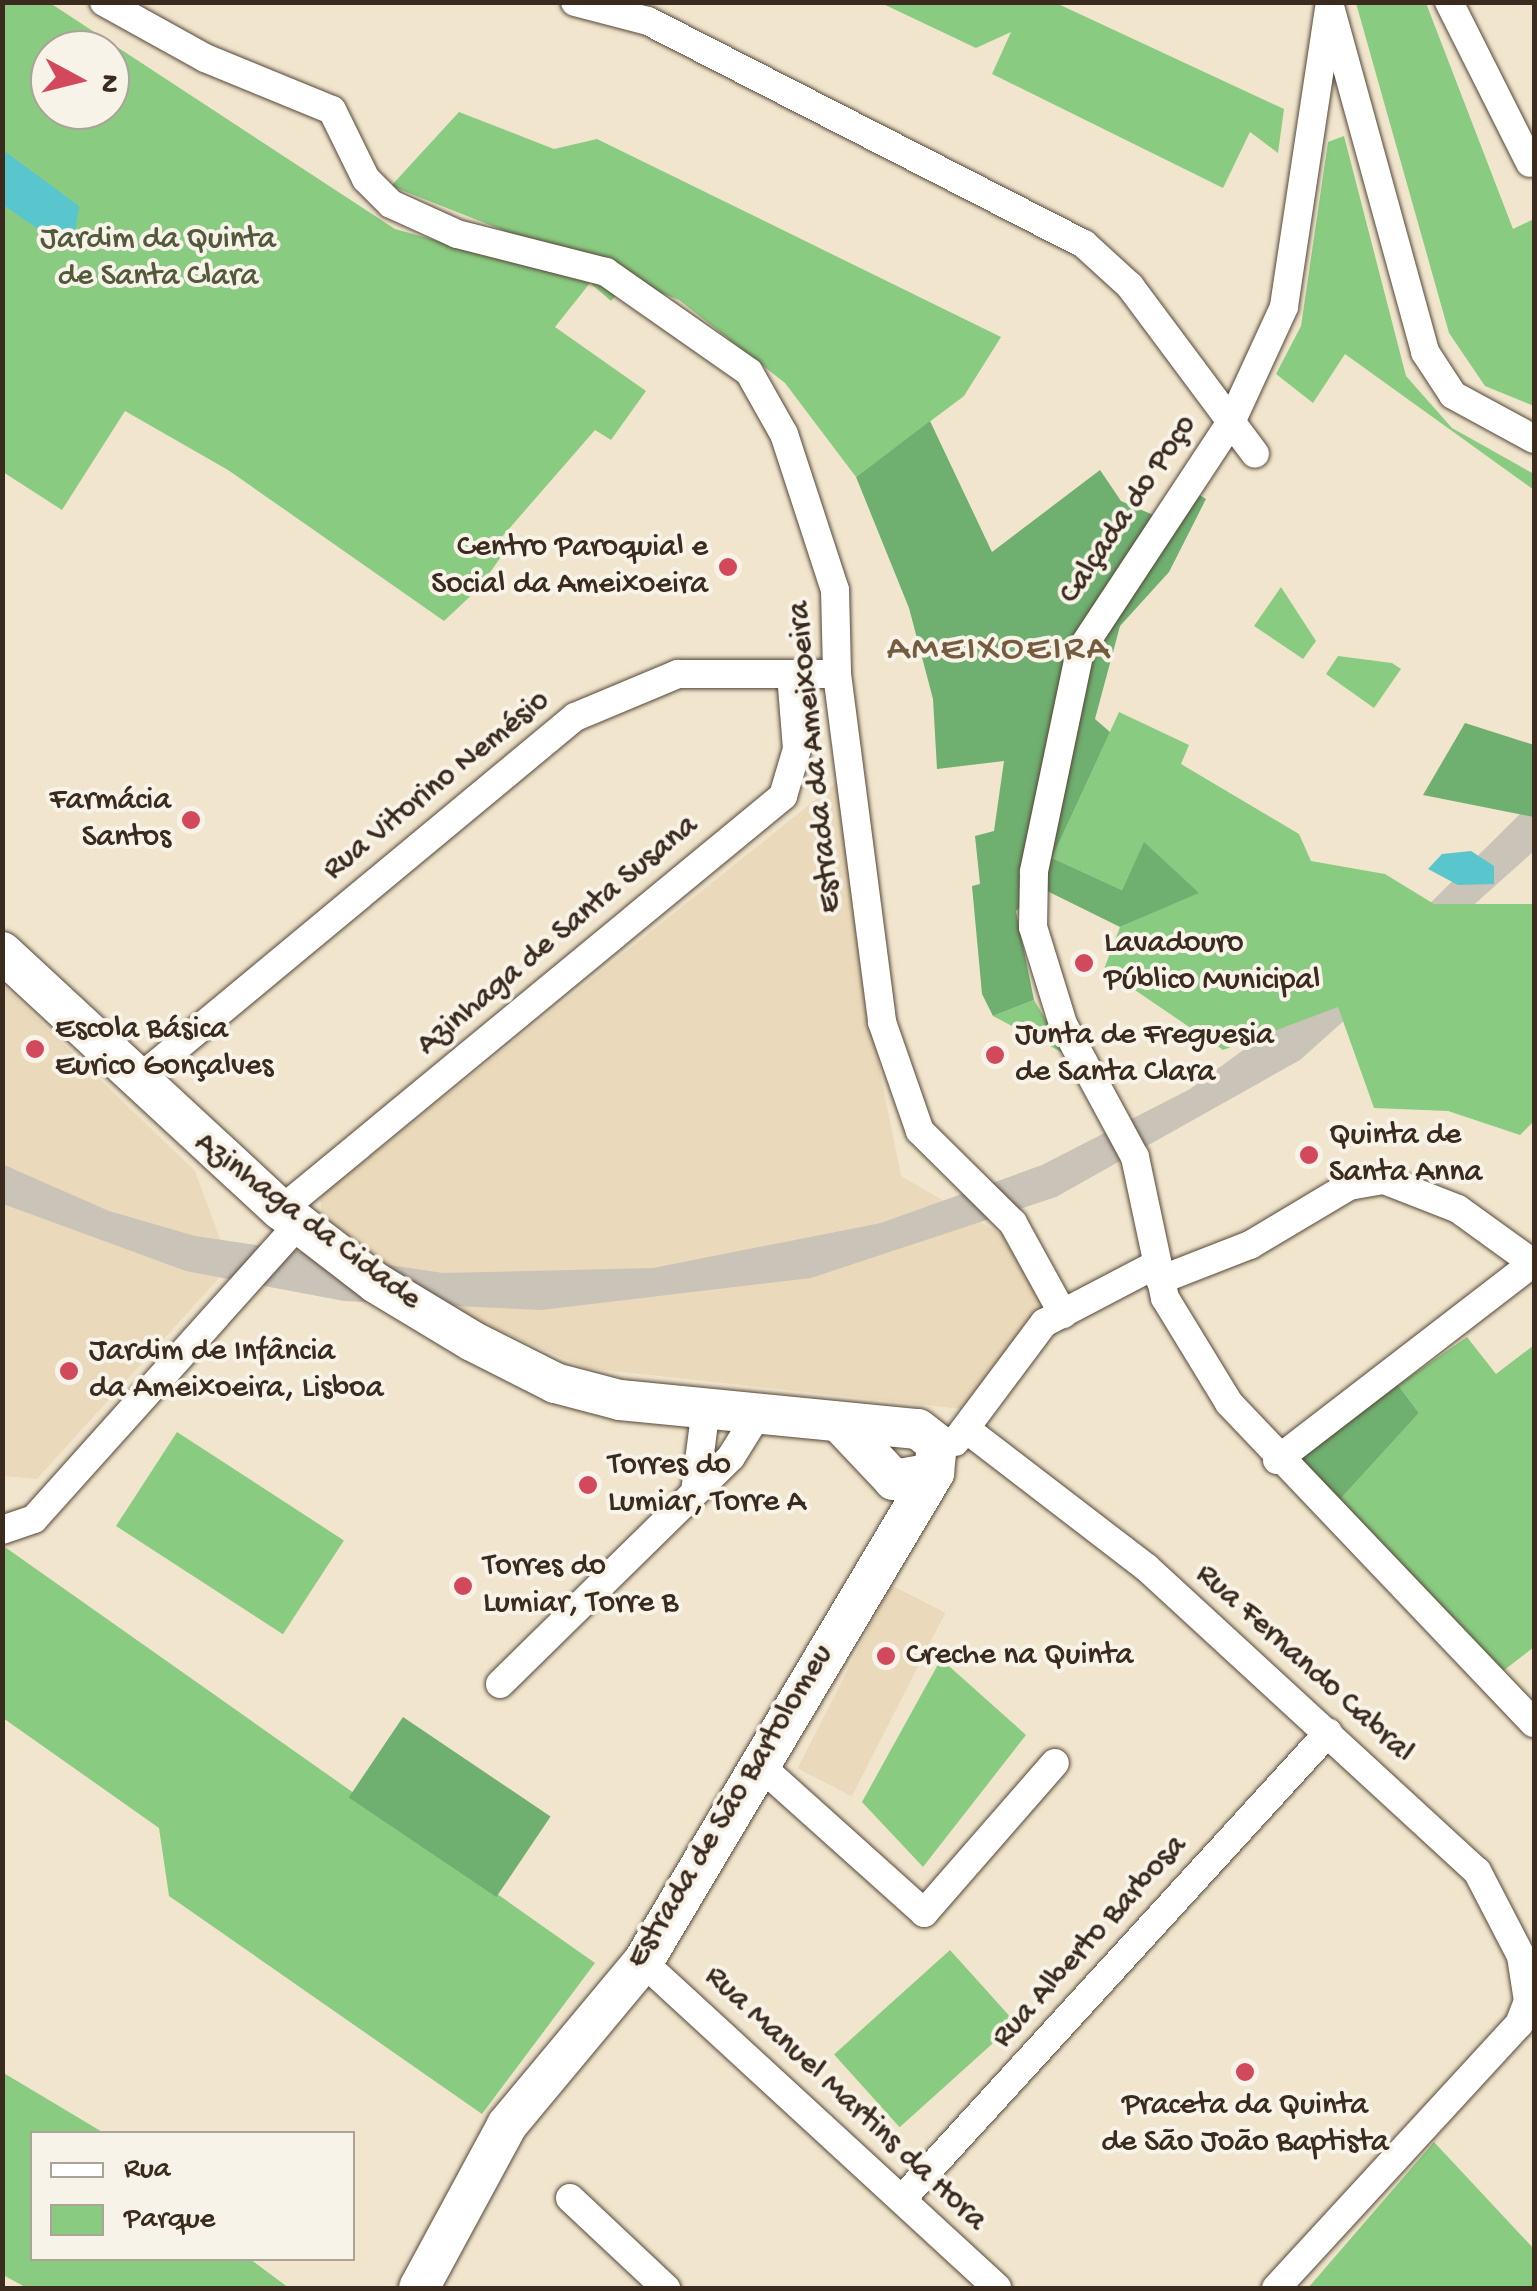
<!DOCTYPE html>
<meta charset="utf-8">
<style>
body{margin:0}
#map{position:relative;width:1537px;height:2291px;overflow:hidden;background:#f1e6cd;font-family:"Gochi Hand",sans-serif}
div>[style]{position:absolute}
.built>*{inset:0;background:#ead9ba;transform-origin:0 0}
.industrial>*{inset:0;background:#cac3b8}
.green>*{inset:0;background:#8acb82;transform-origin:0 0}
.forest>*{inset:0;background:#6faf70;transform-origin:0 0}
.water>*{inset:0;background:#59c6cd}
.roads{filter:drop-shadow(0 0 2px #564638) drop-shadow(0 0 2px #564638)}
.street>*{height:28px;margin:-14px;padding:0 14px;transform-origin:14px;border-radius:14px;background:#fff}
.secondary>*{height:40px;margin:-20px;padding:0 20px;transform-origin:20px;border-radius:20px;background:#fff}
.dots>*{width:28px;height:28px;translate:-50% -50%;box-sizing:border-box;border:5px solid #f7f3e8;border-radius:50%}
span{translate:-50% -50%;white-space:nowrap;text-align:center;line-height:1.15;-webkit-text-stroke:8px #f7f3e8;paint-order:stroke}
.park-label{font-size:32px;color:#535a3c}
.street-label{font-size:32px;color:#3b2a1e}
.poi-label{font-size:32px;color:#3b2a1e}
.right{translate:-100% -50%;text-align:right}
.left{translate:0 -50%;text-align:left}
.quarter-label{font-size:38px;color:#765c3f;letter-spacing:2.5px}
.frame{position:absolute;inset:0;border:5px solid #3b2a1e;pointer-events:none}
.legend{position:absolute;left:30px;top:2131px;width:325px;height:130px;box-sizing:border-box;background:#f7f3e8;border:2px solid #aca397;margin:0;padding:12px 18px;list-style:none;font-size:30px;color:#3b2a1e}
.legend li{display:flex;align-items:center;gap:20px;height:50px}
.legend b{width:50px;border:2px solid #aca397}
.north{position:absolute;left:30px;top:30px;width:100px;height:100px;box-sizing:border-box;background:#f7f3e8;border:2px solid #aca397;border-radius:50%;rotate:97deg;font-size:28px;font-weight:700;line-height:40px;text-align:center;color:#3b2a1e}
.north::after{content:'';display:block;margin:auto;width:35px;height:45px;background:#d1495b;clip-path:polygon(50% 0,100% 100%,50% 72%,0 100%)}
</style>
<div id="map">
<div class="built">
<div style="clip-path:polygon(840px 780px,860px 971px,901px 1176px,1004px 1236px,1047px 1303px,962px 1409px,586px 1368px,439px 1304px,322px 1217px,320px 1197px)"></div>
<div style="clip-path:polygon(2px 985px,195px 1171px,230px 1266px,37px 1479px,3px 1476px)"></div>
<div style="left:891px;top:1585px;width:61px;height:206px;rotate:27deg"></div>
</div>
<div class="industrial">
<div style="clip-path:polygon(1534px 800px,1534px 851px,1300px 1060px,1056px 1197px,811px 1278px,541px 1310px,344px 1301px,186px 1271px,3px 1204px,2px 1164px,109px 1211px,195px 1236px,443px 1273px,653px 1268px,881px 1223px,1042px 1165px,1190px 1089px,1392px 941px)"></div>
</div>
<div class="green">
<div style="clip-path:polygon(evenodd,2px 3px,50px 3px,395px 229px,620px 291px,611px 301px,590px 283px,555px 327px,646px 391px,611px 440px,595px 430px,501px 538px,501px 557px,478px 589px,444px 621px,228px 470px,125px 411px,62px 510px,3px 472px,2px 3px,50px 50px,110px 50px,110px 110px,50px 110px,50px 50px)"></div>
<div style="clip-path:polygon(881px 3px,1056px 3px,1284px 109px,1278px 153px,1250px 132px,1223px 188px,992px 74px,1011px 32px,976px 48px)"></div>
<div style="clip-path:polygon(1356px 3px,1426px 3px,1513px 229px,1534px 219px,1534px 406px,1485px 386px,1449px 333px)"></div>
<div style="clip-path:polygon(459px 112px,554px 149px,597px 139px,1001px 337px,964px 396px,856px 477px,785px 383px,679px 300px,391px 186px)"></div>
<div style="clip-path:polygon(1344px 136px,1406px 376px,1452px 428px,1534px 474px,1534px 490px,1345px 354px,1313px 403px,1276px 374px,1301px 326px,1328px 142px)"></div>
<div style="clip-path:polygon(1281px 587px,1316px 641px,1303px 659px,1254px 626px)"></div>
<div style="clip-path:polygon(1338px 656px,1392px 663px,1401px 669px,1374px 708px,1326px 674px)"></div>
<div style="clip-path:polygon(1119px 712px,1189px 745px,1181px 764px,1299px 834px,1311px 861px,1385px 874px,1434px 904px,1534px 904px,1534px 1121px,1520px 1135px,1448px 1111px,1374px 1108px,1338px 1007px,1223px 1050px,1104px 969px,1120px 927px,1198px 893px,1144px 843px,1122px 890px,1052px 858px)"></div>
<div style="clip-path:polygon(1034px 1000px,1067px 1055px,993px 1016px)"></div>
<div style="clip-path:polygon(1467px 1337px,1496px 1374px,1534px 1345px,1534px 1647px,1503px 1671px,1335px 1505px,1419px 1413px,1398px 1385px)"></div>
<div style="left:177px;top:1432px;width:199px;height:112px;rotate:33deg"></div>
<div style="clip-path:polygon(2px 1545px,595px 1963px,482px 2114px,169px 1896px,159px 1828px,3px 1718px)"></div>
<div style="clip-path:polygon(941px 1659px,1026px 1735px,923px 1867px,862px 1802px)"></div>
<div style="left:950px;top:1950px;width:98px;height:156px;rotate:48deg"></div>
<div style="clip-path:polygon(2px 2072px,104px 2133px,32px 2134px,32px 2258px,250px 2259px,289px 2288px,27px 2288px,3px 2275px)"></div>
<div style="clip-path:polygon(1434px 2142px,1534px 2249px,1534px 2288px,1308px 2288px)"></div>
</div>
<div class="forest">
<div style="clip-path:polygon(930px 421px,992px 552px,1100px 470px,1121px 501px,1174px 524px,1196px 493px,1206px 499px,1169px 572px,1120px 626px,1095px 719px,1110px 732px,1052px 858px,1122px 890px,1144px 842px,1199px 893px,1120px 927px,1041px 888px,1016px 911px,1034px 1000px,993px 1016px,982px 994px,972px 886px,980px 884px,975px 836px,994px 831px,1004px 761px,937px 769px,933px 699px,909px 608px,856px 477px)"></div>
<div style="clip-path:polygon(1465px 723px,1534px 745px,1534px 817px,1423px 795px)"></div>
<div style="clip-path:polygon(1398px 1385px,1419px 1413px,1335px 1505px,1291px 1461px)"></div>
<div style="left:403px;top:1717px;width:178px;height:97px;rotate:34deg"></div>
</div>
<div class="water">
<div style="clip-path:polygon(3px 150px,79px 206px,75px 233px,47px 235px,3px 205px)"></div>
<div style="clip-path:polygon(1471px 851px,1494px 866px,1494px 884px,1458px 885px,1428px 869px,1442px 854px)"></div>
</div>
<div class="roads">
<div class="street">
<div style="left:104px;top:2px;width:115px;rotate:29deg"></div>
<div style="left:205px;top:58px;width:137px;rotate:22.3deg"></div>
<div style="left:332px;top:110px;width:77px;rotate:63.8deg"></div>
<div style="left:366px;top:179px;width:35px;rotate:45deg"></div>
<div style="left:391px;top:204px;width:72px;rotate:24.4deg"></div>
<div style="left:457px;top:234px;width:154px;rotate:14.3deg"></div>
<div style="left:606px;top:272px;width:174px;rotate:35deg"></div>
<div style="left:749px;top:372px;width:71px;rotate:60.6deg"></div>
<div style="left:784px;top:434px;width:164px;rotate:71.9deg"></div>
<div style="left:835px;top:590px;width:84px;rotate:88.6deg"></div>
<div style="left:837px;top:674px;width:351px;rotate:82.6deg"></div>
<div style="left:882px;top:1022px;width:115px;rotate:70.8deg"></div>
<div style="left:920px;top:1131px;width:131px;rotate:44.7deg"></div>
<div style="left:1013px;top:1223px;width:104px;rotate:61.2deg"></div>
<div style="left:575px;top:2px;width:75px;rotate:14.6deg"></div>
<div style="left:648px;top:21px;width:490px;rotate:27.1deg"></div>
<div style="left:1084px;top:244px;width:62px;rotate:42.4deg"></div>
<div style="left:1130px;top:286px;width:209px;rotate:53.3deg"></div>
<div style="left:1330px;top:2px;width:308px;rotate:98.6deg"></div>
<div style="left:1284px;top:307px;width:127px;rotate:114.7deg"></div>
<div style="left:1231px;top:422px;width:274px;rotate:123.4deg"></div>
<div style="left:1080px;top:651px;width:226px;rotate:101.8deg"></div>
<div style="left:1034px;top:872px;width:55px;rotate:91deg"></div>
<div style="left:1033px;top:927px;width:102px;rotate:72.8deg"></div>
<div style="left:1063px;top:1024px;width:151px;rotate:61.6deg"></div>
<div style="left:1135px;top:1157px;width:144px;rotate:78deg"></div>
<div style="left:1165px;top:1298px;width:123px;rotate:58.6deg"></div>
<div style="left:1229px;top:1403px;width:442px;rotate:46.4deg"></div>
<div style="left:1449px;top:2px;width:180px;rotate:63.3deg"></div>
<div style="left:1331px;top:10px;width:355px;rotate:74.6deg"></div>
<div style="left:1425px;top:352px;width:51px;rotate:56.9deg"></div>
<div style="left:1453px;top:395px;width:92px;rotate:28.5deg"></div>
<div style="left:135px;top:1082px;width:572px;rotate:-39.68deg"></div>
<div style="left:575px;top:717px;width:112px;rotate:-22.7deg"></div>
<div style="left:678px;top:674px;width:159px"></div>
<div style="left:281px;top:1210px;width:651px;rotate:-39.51deg"></div>
<div style="left:783px;top:796px;width:49px;rotate:-73.4deg"></div>
<div style="left:797px;top:749px;width:75px;rotate:-94.6deg"></div>
<div style="left:1160px;top:1280px;width:97px;rotate:-21.3deg"></div>
<div style="left:1250px;top:1245px;width:115px;rotate:-30.8deg"></div>
<div style="left:1349px;top:1186px;width:36px;rotate:-10deg"></div>
<div style="left:1384px;top:1180px;width:79px;rotate:21.4deg"></div>
<div style="left:1458px;top:1209px;width:92px;rotate:35.8deg"></div>
<div style="left:966px;top:1429px;width:228px;rotate:37.5deg"></div>
<div style="left:1147px;top:1568px;width:448px;rotate:42.6deg"></div>
<div style="left:1477px;top:1871px;width:96px;rotate:62.6deg"></div>
<div style="left:1521px;top:1956px;width:46px;rotate:81.2deg"></div>
<div style="left:1528px;top:2001px;width:25px;rotate:111deg"></div>
<div style="left:1519px;top:2024px;width:359px;rotate:132.6deg"></div>
<div style="left:955px;top:1442px;width:149px;rotate:-53.2deg"></div>
<div style="left:1044px;top:1323px;width:127px;rotate:-27.6deg"></div>
<div style="left:1277px;top:1460px;width:324px;rotate:-37.6deg"></div>
<div style="left:695px;top:1492px;width:86px;rotate:-82.6deg"></div>
<div style="left:2px;top:1530px;width:34px;rotate:-19deg"></div>
<div style="left:34px;top:1519px;width:397px;rotate:-48.1deg"></div>
<div style="left:500px;top:1684px;width:324px;rotate:-44.5deg"></div>
<div style="left:731px;top:1457px;width:53px;rotate:-58.1deg"></div>
<div style="left:756px;top:1762px;width:226px;rotate:41.9deg"></div>
<div style="left:924px;top:1913px;width:199px;rotate:-48.9deg"></div>
<div style="left:643px;top:1962px;width:481px;rotate:42.6deg"></div>
<div style="left:904px;top:2197px;width:629px;rotate:-47.58deg"></div>
<div style="left:570px;top:2198px;width:132px;rotate:43.2deg"></div>
</div>
<div class="secondary">
<div style="left:2px;top:952px;width:380px;rotate:42.8deg"></div>
<div style="left:281px;top:1210px;width:120px;rotate:37.5deg"></div>
<div style="left:376px;top:1283px;width:112px;rotate:31.1deg"></div>
<div style="left:472px;top:1341px;width:93px;rotate:26.8deg"></div>
<div style="left:555px;top:1383px;width:67px;rotate:14.7deg"></div>
<div style="left:620px;top:1400px;width:299px;rotate:5.6deg"></div>
<div style="left:918px;top:1429px;width:24px;rotate:38deg"></div>
<div style="left:937px;top:1444px;width:29px;rotate:96deg"></div>
<div style="left:934px;top:1473px;width:41px;rotate:170.1deg"></div>
<div style="left:894px;top:1480px;width:76px;rotate:-133.4deg"></div>
<div style="left:419px;top:2288px;width:185px;rotate:-61.6deg"></div>
<div style="left:507px;top:2125px;width:212px;rotate:-50.2deg"></div>
<div style="left:643px;top:1962px;width:569px;rotate:-59.24deg"></div>
</div>
</div>
<div class="dots">
<div style="left:728px;top:567px;background:#d1495b"></div>
<div style="left:191px;top:820px;background:#d1495b"></div>
<div style="left:1084px;top:963px;background:#d1495b"></div>
<div style="left:35px;top:1049px;background:#d1495b"></div>
<div style="left:995px;top:1055px;background:#d1495b"></div>
<div style="left:1309px;top:1155px;background:#d1495b"></div>
<div style="left:69px;top:1371px;background:#d1495b"></div>
<div style="left:588px;top:1485px;background:#d1495b"></div>
<div style="left:463px;top:1586px;background:#d1495b"></div>
<div style="left:886px;top:1656px;background:#d1495b"></div>
<div style="left:1245px;top:2072px;background:#d1495b"></div>
</div>
<div class="park-label">
<span style="left:158px;top:259px">Jardim da Quinta<br>de Santa Clara</span>
</div>
<div class="street-label">
<span style="left:1129px;top:510px;rotate:-56deg">Calçada do Poço</span>
<span style="left:816px;top:757px;rotate:-96deg">Estrada da Ameixoeira</span>
<span style="left:437px;top:786px;rotate:-39deg">Rua Vitorino Nemésio</span>
<span style="left:558px;top:936px;rotate:-40deg">Azinhaga de Santa Susana</span>
<span style="left:307px;top:1222px;rotate:37deg">Azinhaga da Cidade</span>
<span style="left:1304px;top:1664px;rotate:42deg">Rua Fernando Cabral</span>
<span style="left:731px;top:1807px;rotate:-59deg">Estrada de São Bartolomeu</span>
<span style="left:1090px;top:1942px;rotate:-48deg">Rua Alberto Barbosa</span>
<span style="left:845px;top:2099px;rotate:43deg">Rua Manuel Martins da Hora</span>
</div>
<div class="poi-label">
<span class="right" style="left:708px;top:567px">Centro Paroquial e<br>Social da Ameixoeira</span>
<span class="right" style="left:171px;top:820px">Farmácia<br>Santos</span>
<span class="left" style="left:1104px;top:963px">Lavadouro<br>Público Municipal</span>
<span class="left" style="left:55px;top:1049px">Escola Básica<br>Eurico Gonçalves</span>
<span class="left" style="left:1015px;top:1055px">Junta de Freguesia<br>de Santa Clara</span>
<span class="left" style="left:1329px;top:1155px">Quinta de<br>Santa Anna</span>
<span class="left" style="left:89px;top:1371px">Jardim de Infância<br>da Ameixoeira, Lisboa</span>
<span class="left" style="left:608px;top:1485px">Torres do<br>Lumiar, Torre A</span>
<span class="left" style="left:483px;top:1586px">Torres do<br>Lumiar, Torre B</span>
<span class="left" style="left:906px;top:1656px">Creche na Quinta</span>
<span style="left:1245px;top:2125px">Praceta da Quinta<br>de São João Baptista</span>
</div>
<div class="quarter-label">
<span style="left:999px;top:651px">AMEIXOEIRA</span>
</div>
<div class="frame"></div>
<ul class="legend">
<li><b style="height:12px;background:#fff"></b>Rua</li>
<li><b style="height:28px;background:#8acb82"></b>Parque</li>
</ul>
<div class="north">N</div>
</div>
